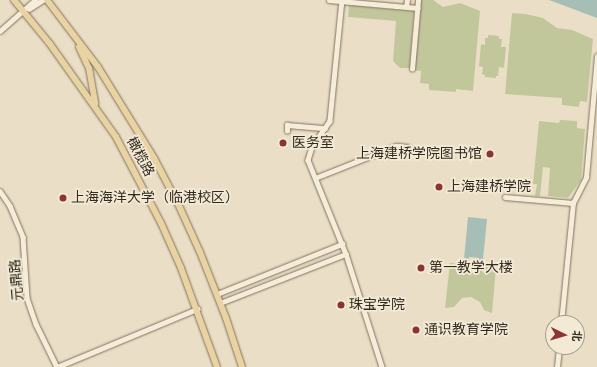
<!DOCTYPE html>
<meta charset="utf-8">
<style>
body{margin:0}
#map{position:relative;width:597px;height:367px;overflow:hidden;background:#eadfc6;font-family:"Zilla Slab","Noto Sans SC",serif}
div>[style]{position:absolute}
.green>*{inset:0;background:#c2c79b}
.water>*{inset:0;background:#a7beb7}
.roads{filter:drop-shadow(0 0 1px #83725e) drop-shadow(0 0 1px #83725e)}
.minor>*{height:4.5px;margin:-2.25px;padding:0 2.25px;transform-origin:2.25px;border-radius:2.25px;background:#f5edd9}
.major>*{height:6px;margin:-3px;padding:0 3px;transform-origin:3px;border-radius:3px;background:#e9d3a2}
.dots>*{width:11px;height:11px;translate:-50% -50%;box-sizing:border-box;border:2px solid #f2ead5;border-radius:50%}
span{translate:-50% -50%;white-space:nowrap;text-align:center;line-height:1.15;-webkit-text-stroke:3.5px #f2ead5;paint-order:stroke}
.poi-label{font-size:14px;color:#352a20}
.left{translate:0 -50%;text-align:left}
.right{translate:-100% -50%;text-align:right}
.street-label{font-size:14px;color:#352a20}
.north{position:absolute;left:545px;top:315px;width:40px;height:40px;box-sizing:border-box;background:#f2ead5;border:1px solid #a69d8d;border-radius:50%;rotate:95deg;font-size:11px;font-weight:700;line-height:16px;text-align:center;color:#352a20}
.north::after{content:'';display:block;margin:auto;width:14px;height:18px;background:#8d3334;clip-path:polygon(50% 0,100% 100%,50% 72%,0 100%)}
</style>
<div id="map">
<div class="green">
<div style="clip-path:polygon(420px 0,433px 0,443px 7px,460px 3px,480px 11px,473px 91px,456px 89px,456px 92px,429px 90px,429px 84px,420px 83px,421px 71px,414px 70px)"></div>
<div style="clip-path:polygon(349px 5px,414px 11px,410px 68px,400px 68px,393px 61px,396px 21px,348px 17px)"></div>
<div style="clip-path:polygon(512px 13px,526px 14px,543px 18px,557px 28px,572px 30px,593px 39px,587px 102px,580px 101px,579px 107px,562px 105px,562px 98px,505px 94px)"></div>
<div style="clip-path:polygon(488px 35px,499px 36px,499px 39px,502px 39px,501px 47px,506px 47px,504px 68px,499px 67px,498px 76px,496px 76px,496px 78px,485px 77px,485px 75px,482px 74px,483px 67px,479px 66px,481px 44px,485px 45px,485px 38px,488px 38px)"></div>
<div style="clip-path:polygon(560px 120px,577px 121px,577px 128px,585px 129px,581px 180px,568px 198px,548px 196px,550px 168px,543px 167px,540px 196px,535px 196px,537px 184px,533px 184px,539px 121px,559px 123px)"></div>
<div style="clip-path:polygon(450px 263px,496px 268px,492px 313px,484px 310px,480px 302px,471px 297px,462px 298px,454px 307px,445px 308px)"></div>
</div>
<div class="water">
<div style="clip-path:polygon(549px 0,597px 0,597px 18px)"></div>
<div style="clip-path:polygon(468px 217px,487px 219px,483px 260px,479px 260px,479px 258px,469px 257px,469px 259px,464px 259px)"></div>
</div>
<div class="roads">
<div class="minor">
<div style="left:329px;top:0;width:89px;rotate:5.1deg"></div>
<div style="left:342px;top:0;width:122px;rotate:95.7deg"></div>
<div style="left:330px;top:121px;width:32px;rotate:125deg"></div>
<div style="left:312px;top:147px;width:14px;rotate:107deg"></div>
<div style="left:308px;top:160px;width:101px;rotate:68deg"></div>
<div style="left:346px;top:254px;width:119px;rotate:72.3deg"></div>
<div style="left:406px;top:7px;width:7px;rotate:-82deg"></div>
<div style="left:29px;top:9px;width:17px;rotate:-33deg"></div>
<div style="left:0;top:31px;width:47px;rotate:-41.5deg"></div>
<div style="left:412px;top:69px;width:69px;rotate:-85deg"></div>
<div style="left:287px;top:131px;width:6px;rotate:-90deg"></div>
<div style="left:287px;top:125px;width:38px;rotate:5deg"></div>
<div style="left:315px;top:178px;width:87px;rotate:-21.6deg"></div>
<div style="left:396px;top:146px;width:12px;rotate:5deg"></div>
<div style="left:0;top:191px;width:18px;rotate:56deg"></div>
<div style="left:10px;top:206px;width:34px;rotate:67deg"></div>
<div style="left:23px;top:237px;width:61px;rotate:86.2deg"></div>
<div style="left:27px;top:298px;width:28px;rotate:71deg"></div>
<div style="left:36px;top:324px;width:48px;rotate:64deg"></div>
<div style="left:505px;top:197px;width:68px;rotate:5deg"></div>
<div style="left:217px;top:294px;width:135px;rotate:-21.8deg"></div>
<div style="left:220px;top:303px;width:135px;rotate:-21.3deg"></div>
<div style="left:561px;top:323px;width:121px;rotate:-84.3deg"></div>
<div style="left:573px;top:203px;width:29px;rotate:-63deg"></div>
<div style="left:586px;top:177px;width:121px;rotate:-84.8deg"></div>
<div style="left:57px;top:367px;width:152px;rotate:-22.5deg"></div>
<div style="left:557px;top:367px;width:20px;rotate:-84deg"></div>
</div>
<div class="major">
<div style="left:14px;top:0;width:57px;rotate:50.7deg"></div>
<div style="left:50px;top:44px;width:114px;rotate:54.6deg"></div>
<div style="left:116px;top:137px;width:97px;rotate:62.4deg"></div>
<div style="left:161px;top:223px;width:49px;rotate:66deg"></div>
<div style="left:181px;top:268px;width:105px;rotate:70deg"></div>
<div style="left:47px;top:0;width:84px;rotate:52.7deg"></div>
<div style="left:98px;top:67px;width:107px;rotate:58.4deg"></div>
<div style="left:154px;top:158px;width:56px;rotate:62.5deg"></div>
<div style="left:180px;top:208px;width:48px;rotate:65.6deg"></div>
<div style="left:200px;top:252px;width:71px;rotate:68.5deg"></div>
<div style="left:226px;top:318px;width:52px;rotate:71.9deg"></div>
<div style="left:79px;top:47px;width:23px;rotate:65deg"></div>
<div style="left:89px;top:68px;width:36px;rotate:80deg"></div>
</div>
</div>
<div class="dots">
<div style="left:283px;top:143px;background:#8d3334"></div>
<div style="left:490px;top:154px;background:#8d3334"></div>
<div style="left:439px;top:187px;background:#8d3334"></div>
<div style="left:63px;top:198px;background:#8d3334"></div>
<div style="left:421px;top:268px;background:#8d3334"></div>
<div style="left:341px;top:305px;background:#8d3334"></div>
<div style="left:416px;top:330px;background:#8d3334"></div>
</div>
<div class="poi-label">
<span class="left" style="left:292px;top:143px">医务室</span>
<span class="right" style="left:482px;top:154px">上海建桥学院图书馆</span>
<span class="left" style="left:447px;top:187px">上海建桥学院</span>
<span class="left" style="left:71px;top:198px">上海海洋大学（临港校区）</span>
<span class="left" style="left:429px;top:268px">第一教学大楼</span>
<span class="left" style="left:349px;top:305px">珠宝学院</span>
<span class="left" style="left:424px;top:330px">通识教育学院</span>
</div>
<div class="street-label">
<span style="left:140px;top:157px;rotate:62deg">橄榄路</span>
<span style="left:17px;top:280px;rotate:-95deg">元鼎路</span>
</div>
<div class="north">北</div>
</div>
